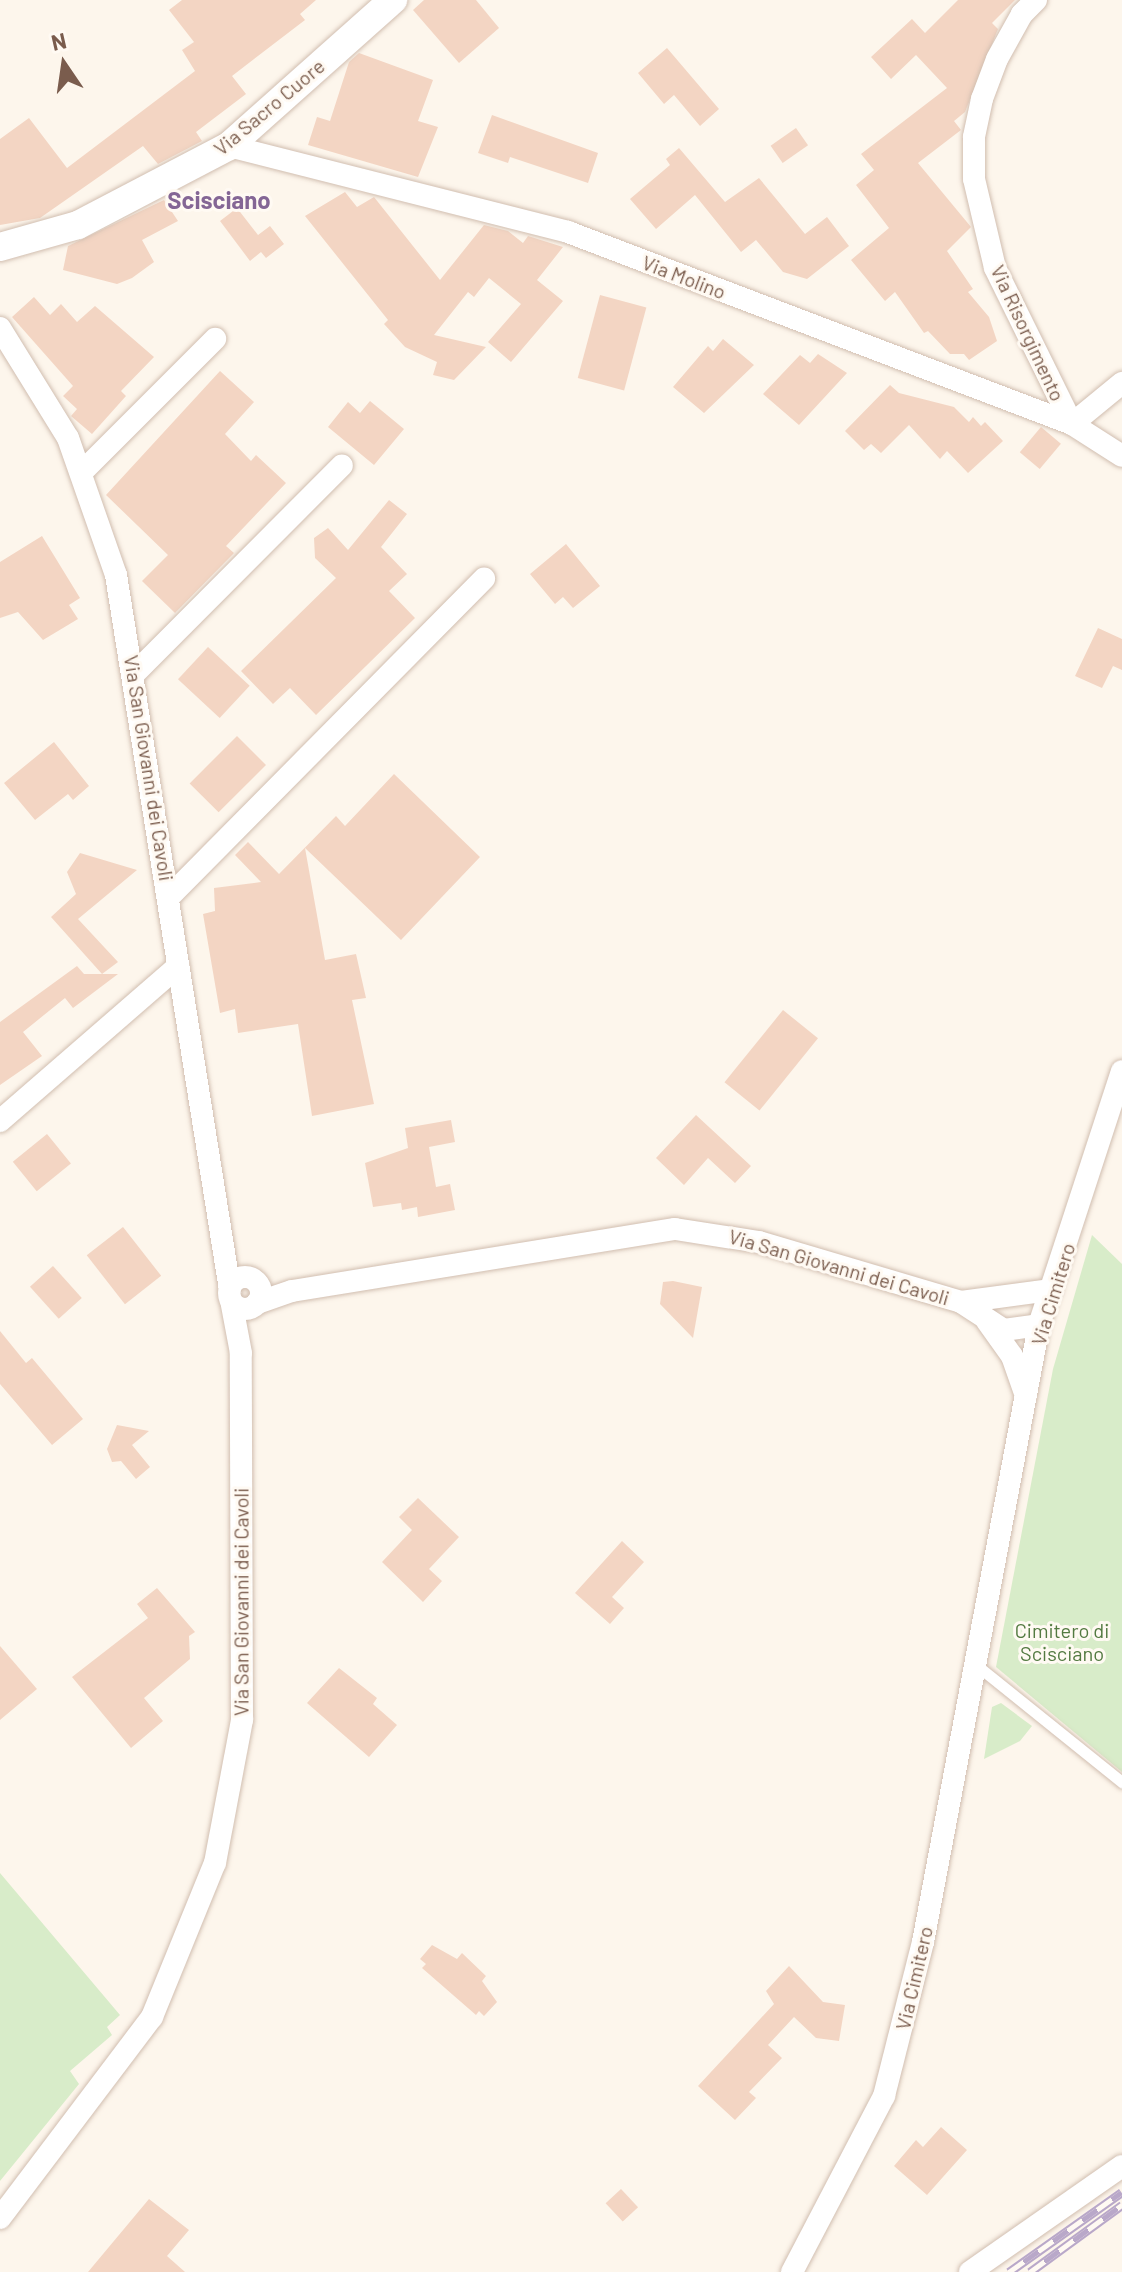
<!DOCTYPE html>
<style>
body{margin:0}
#map{position:relative;width:1122px;height:2272px;overflow:hidden;background:#fdf6ec;font-family:Barlow,sans-serif}
div>[style]{position:absolute}
.green>*{inset:0;background:#d8ecc9}
.building>*{inset:0;background:#f3d5c3;transform-origin:0 0}
.roads{filter:drop-shadow(0 0 2px #d1beb0) drop-shadow(0 0 2px #d1beb0)}
.service>*{height:11px;margin:-5.5px;padding:0 5.5px;transform-origin:5.5px;border-radius:5.5px;background:#fff}
.minor>*{height:22px;margin:-11px;padding:0 11px;transform-origin:11px;border-radius:11px;background:#fff}
.minor>.ring{margin:-11px;padding:0;box-sizing:content-box;background:none;border:22px solid #fff;border-radius:50%}
.tertiary>*{height:28px;margin:-14px;padding:0 14px;transform-origin:14px;border-radius:14px;background:#fff}
.rail>*{height:9px;margin-top:-4.5px;transform-origin:0;background:repeating-linear-gradient(90deg,#fffaf3 0 18px,#b9a8c9 0 36px);box-sizing:border-box;border-block:2px solid #b9a8c9}
span{translate:-50% -50%;white-space:nowrap;text-align:center;line-height:1.15;-webkit-text-stroke:6px #fffaf3;paint-order:stroke}
.street-label{font-size:20px;color:#7a5c4d}
.park-label{font-size:20px;color:#537a41}
.quarter-label{font-size:24px;color:#846695;font-weight:700}
.north{position:absolute;left:24px;top:24px;width:80px;height:80px;-webkit-text-stroke:6px #fffaf3;paint-order:stroke;rotate:347deg;font-size:22px;font-weight:700;line-height:32px;text-align:center;color:#7a5c4d}
.north::after{content:'';display:block;margin:auto;width:28px;height:36px;background:#7a5c4d;clip-path:polygon(50% 0,100% 100%,50% 72%,0 100%)}
</style>
<div id="map">
<div class="green">
<div style="clip-path:polygon(1092px 1235px,1122px 1264px,1122px 1772px,996px 1667px,1053px 1369px)"></div>
<div style="clip-path:polygon(1001px 1703px,1032px 1726px,1020px 1741px,984px 1759px,992px 1707px)"></div>
<div style="clip-path:polygon(0 1873px,120px 2015px,107px 2027px,112px 2035px,70px 2071px,79px 2084px,0 2181px)"></div>
</div>
<div class="building">
<div style="clip-path:polygon(182px 0,316px 0,300px 14px,305px 20px,232px 76px,246px 94px,196px 132px,202px 141px,158px 164px,143px 146px,40px 218px,0 225px,0 139px,29px 118px,67px 168px,195px 71px,182px 50px,194px 42px,169px 10px)"></div>
<div style="clip-path:polygon(424px 0,476px 0,499px 28px,459px 63px,413px 10px)"></div>
<div style="clip-path:polygon(958px 0,1015px 0,992px 23px,998px 29px,965px 112px,954px 121px,961px 130px,918px 163px,971px 227px,947px 251px,973px 289px,968px 292px,989px 317px,997px 341px,969px 360px,964px 354px,950px 354px,928px 331px,924px 333px,895px 292px,885px 301px,851px 260px,889px 228px,856px 185px,874px 170px,861px 154px,947px 88px,916px 55px,891px 79px,871px 57px,912px 19px,925px 33px)"></div>
<div style="clip-path:polygon(667px 48px,719px 109px,700px 126px,674px 95px,664px 104px,638px 73px)"></div>
<div style="clip-path:polygon(359px 53px,433px 80px,418px 121px,438px 127px,418px 177px,308px 145px,317px 117px,330px 121px,349px 62px)"></div>
<div style="clip-path:polygon(492px 115px,598px 153px,588px 183px,510px 157px,508px 163px,478px 153px)"></div>
<div style="left:796px;top:128px;width:21px;height:31px;rotate:55deg"></div>
<div style="clip-path:polygon(679px 148px,725px 202px,759px 178px,805px 234px,827px 217px,849px 246px,807px 279px,783px 272px,756px 240px,741px 252px,695px 195px,656px 229px,630px 199px,670px 165px,666px 159px)"></div>
<div style="clip-path:polygon(345px 192px,357px 207px,374px 197px,440px 280px,484px 225px,508px 231px,523px 243px,528px 236px,563px 247px,537px 280px,563px 301px,511px 362px,488px 342px,521px 304px,489px 278px,474px 297px,468px 292px,434px 335px,486px 347px,454px 380px,433px 375px,437px 362px,405px 347px,384px 324px,388px 320px,305px 216px)"></div>
<div style="clip-path:polygon(164px 200px,178px 221px,142px 240px,154px 262px,132px 278px,117px 284px,63px 270px,68px 246px)"></div>
<div style="clip-path:polygon(237px 208px,258px 235px,270px 226px,284px 244px,266px 258px,261px 252px,250px 261px,220px 221px)"></div>
<div style="left:600px;top:295px;width:48px;height:86px;rotate:15deg"></div>
<div style="clip-path:polygon(34px 297px,50px 315px,61px 304px,77px 322px,95px 306px,154px 357px,121px 391px,126px 396px,92px 434px,71px 416px,77px 409px,63px 396px,73px 386px,12px 317px)"></div>
<div style="clip-path:polygon(723px 339px,754px 365px,704px 413px,673px 387px,708px 346px,713px 351px)"></div>
<div style="clip-path:polygon(818px 354px,847px 373px,799px 425px,763px 394px,800px 355px,810px 363px)"></div>
<div style="clip-path:polygon(220px 371px,254px 402px,225px 434px,251px 461px,256px 455px,286px 483px,226px 546px,234px 553px,175px 613px,142px 581px,168px 555px,106px 495px)"></div>
<div style="clip-path:polygon(890px 385px,899px 393px,954px 407px,969px 422px,973px 417px,981px 426px,985px 422px,1003px 441px,968px 473px,947px 451px,940px 459px,909px 425px,881px 453px,871px 444px,864px 450px,845px 431px)"></div>
<div style="clip-path:polygon(370px 401px,404px 429px,374px 465px,328px 427px,348px 402px,360px 413px)"></div>
<div style="left:1041px;top:427px;width:26px;height:33px;rotate:40deg"></div>
<div style="clip-path:polygon(389px 500px,407px 514px,381px 547px,407px 574px,389px 591px,415px 618px,316px 715px,290px 688px,273px 704px,241px 671px,336px 578px,315px 558px,314px 538px,328px 528px,348px 550px)"></div>
<div style="clip-path:polygon(42px 536px,80px 598px,69px 605px,78px 619px,43px 640px,18px 612px,0 618px,0 562px)"></div>
<div style="clip-path:polygon(566px 544px,600px 586px,573px 608px,563px 597px,555px 604px,530px 574px)"></div>
<div style="clip-path:polygon(1098px 628px,1122px 639px,1122px 670px,1113px 666px,1102px 688px,1075px 676px)"></div>
<div style="left:208px;top:647px;width:57px;height:44px;rotate:43deg"></div>
<div style="left:237px;top:736px;width:41px;height:67px;rotate:45deg"></div>
<div style="clip-path:polygon(54px 742px,89px 786px,73px 800px,68px 794px,35px 820px,4px 783px)"></div>
<div style="clip-path:polygon(394px 774px,480px 857px,401px 940px,305px 848px,325px 960px,356px 954px,366px 998px,352px 1000px,374px 1104px,312px 1116px,298px 1024px,238px 1033px,235px 1009px,220px 1013px,203px 914px,215px 911px,214px 888px,261px 882px,235px 855px,248px 842px,279px 874px,336px 816px,345px 826px)"></div>
<div style="clip-path:polygon(80px 853px,137px 870px,78px 919px,118px 962px,102px 974px,118px 974px,73px 1008px,65px 998px,23px 1032px,42px 1056px,0 1085px,0 1022px,77px 966px,84px 974px,102px 974px,51px 917px,76px 894px,67px 872px)"></div>
<div style="left:783px;top:1010px;width:45px;height:93px;rotate:39deg"></div>
<div style="clip-path:polygon(696px 1115px,751px 1166px,735px 1183px,708px 1158px,684px 1185px,656px 1158px)"></div>
<div style="clip-path:polygon(451px 1120px,455px 1142px,429px 1147px,436px 1187px,450px 1184px,455px 1210px,418px 1217px,417px 1207px,402px 1210px,401px 1203px,373px 1207px,365px 1163px,408px 1148px,405px 1128px)"></div>
<div style="left:47px;top:1134px;width:38px;height:44px;rotate:51deg"></div>
<div style="left:123px;top:1227px;width:62px;height:46px;rotate:52deg"></div>
<div style="left:53px;top:1266px;width:43px;height:31px;rotate:48deg"></div>
<div style="clip-path:polygon(673px 1281px,702px 1287px,693px 1338px,660px 1304px,663px 1282px)"></div>
<div style="clip-path:polygon(0 1331px,26px 1363px,32px 1358px,83px 1419px,52px 1445px,0 1384px)"></div>
<div style="clip-path:polygon(117px 1425px,149px 1431px,132px 1445px,150px 1467px,136px 1479px,121px 1461px,112px 1462px,107px 1449px)"></div>
<div style="clip-path:polygon(418px 1498px,459px 1537px,429px 1569px,442px 1581px,423px 1602px,382px 1562px,412px 1530px,399px 1517px)"></div>
<div style="clip-path:polygon(622px 1541px,644px 1562px,612px 1597px,624px 1608px,610px 1624px,575px 1593px)"></div>
<div style="clip-path:polygon(157px 1588px,195px 1632px,189px 1636px,190px 1659px,144px 1698px,163px 1721px,131px 1748px,72px 1677px,148px 1618px,137px 1604px)"></div>
<div style="clip-path:polygon(0 1646px,37px 1689px,0 1720px)"></div>
<div style="clip-path:polygon(339px 1668px,377px 1698px,373px 1704px,397px 1725px,369px 1757px,307px 1703px)"></div>
<div style="clip-path:polygon(432px 1945px,457px 1959px,462px 1953px,486px 1976px,482px 1981px,497px 2002px,484px 2016px,479px 2011px,476px 2015px,422px 1968px,426px 1964px,420px 1959px)"></div>
<div style="clip-path:polygon(789px 1966px,823px 2002px,845px 2005px,839px 2041px,816px 2038px,794px 2017px,768px 2045px,782px 2058px,749px 2092px,756px 2098px,735px 2120px,698px 2086px,774px 2004px,766px 1991px)"></div>
<div style="clip-path:polygon(941px 2127px,967px 2150px,927px 2195px,894px 2166px,916px 2140px,923px 2147px)"></div>
<div style="left:621px;top:2189px;width:25px;height:21px;rotate:47deg"></div>
<div style="clip-path:polygon(149px 2199px,189px 2230px,167px 2256px,185px 2272px,88px 2272px)"></div>
</div>
<div class="roads">
<div class="service">
<div style="left:975px;top:1664px;width:189px;rotate:38.8deg"></div>
</div>
<div class="minor">
<div style="left:1036px;top:0;width:20px;rotate:135deg"></div>
<div style="left:1022px;top:14px;width:51px;rotate:119.1deg"></div>
<div style="left:997px;top:59px;width:43px;rotate:110.6deg"></div>
<div style="left:982px;top:99px;width:39px;rotate:102deg"></div>
<div style="left:974px;top:137px;width:42px;rotate:90deg"></div>
<div style="left:974px;top:179px;width:91px;rotate:76.7deg"></div>
<div style="left:995px;top:268px;width:174px;rotate:63.7deg"></div>
<div style="left:229px;top:146px;width:350px;rotate:14.2deg"></div>
<div style="left:568px;top:232px;width:539px;rotate:20.85deg"></div>
<div style="left:1072px;top:424px;width:59px;rotate:32.6deg"></div>
<div style="left:0;top:328px;width:129px;rotate:58.3deg"></div>
<div style="left:68px;top:438px;width:145px;rotate:70.7deg"></div>
<div style="left:116px;top:575px;width:724px;rotate:80.94deg"></div>
<div style="left:1072px;top:424px;width:65px;rotate:-39.4deg"></div>
<div style="left:83px;top:471px;width:187px;rotate:-45deg"></div>
<div style="left:135px;top:673px;width:293px;rotate:-45.1deg"></div>
<div style="left:169px;top:897px;width:448px;rotate:-45.3deg"></div>
<div style="left:0;top:1121px;width:236px;rotate:-41deg"></div>
<div class="ring" style="left:229px;top:1277px;width:10px;height:10px"></div>
<div style="left:961px;top:1302px;width:91px;rotate:-7.6deg"></div>
<div style="left:257px;top:1303px;width:37px;rotate:-19deg"></div>
<div style="left:292px;top:1291px;width:388px;rotate:-9.2deg"></div>
<div style="left:675px;top:1229px;width:85px;rotate:8.8deg"></div>
<div style="left:759px;top:1242px;width:211px;rotate:16.5deg"></div>
<div style="left:961px;top:1302px;width:51px;rotate:33.1deg"></div>
<div style="left:1004px;top:1330px;width:35px;rotate:-8deg"></div>
<div style="left:987px;top:1321px;width:43px;rotate:54.5deg"></div>
<div style="left:1012px;top:1356px;width:42px;rotate:70.7deg"></div>
<div style="left:0;top:2218px;width:252px;rotate:-52.9deg"></div>
<div style="left:152px;top:2017px;width:166px;rotate:-67.8deg"></div>
<div style="left:215px;top:1863px;width:146px;rotate:-79.3deg"></div>
<div style="left:242px;top:1720px;width:367px;rotate:-90.2deg"></div>
<div style="left:241px;top:1353px;width:54px;rotate:-100.7deg"></div>
<div style="left:792px;top:2272px;width:199px;rotate:-62.4deg"></div>
<div style="left:884px;top:2096px;width:159px;rotate:-75.8deg"></div>
<div style="left:923px;top:1942px;width:628px;rotate:-79.35deg"></div>
<div style="left:1039px;top:1325px;width:267px;rotate:-71.9deg"></div>
<div style="left:970px;top:2272px;width:185px;rotate:-34.9deg"></div>
</div>
<div class="tertiary">
<div style="left:0;top:247px;width:81px;rotate:-15.8deg"></div>
<div style="left:78px;top:225px;width:170px;rotate:-27.6deg"></div>
<div style="left:229px;top:146px;width:220px;rotate:-41.7deg"></div>
</div>
</div>
<div class="rail">
<div style="left:1009px;top:2272px;width:138px;rotate:-35.3deg"></div>
<div style="left:1030px;top:2272px;width:114px;rotate:-36.1deg"></div>
</div>
<div class="street-label">
<span style="left:269px;top:107px;rotate:-40deg">Via Sacro Cuore</span>
<span style="left:684px;top:277px;rotate:21deg">Via Molino</span>
<span style="left:1028px;top:333px;rotate:65deg">Via Risorgimento</span>
<span style="left:149px;top:768px;rotate:81deg">Via San Giovanni dei Cavoli</span>
<span style="left:839px;top:1267px;rotate:16deg">Via San Giovanni dei Cavoli</span>
<span style="left:1053px;top:1294px;rotate:-73deg">Via Cimitero</span>
<span style="left:241px;top:1602px;rotate:-90deg">Via San Giovanni dei Cavoli</span>
<span style="left:914px;top:1978px;rotate:-77deg">Via Cimitero</span>
</div>
<div class="park-label">
<span style="left:1062px;top:1642px">Cimitero di<br>Scisciano</span>
</div>
<div class="quarter-label">
<span style="left:219px;top:200px">Scisciano</span>
</div>
<div class="north">N</div>
</div>
